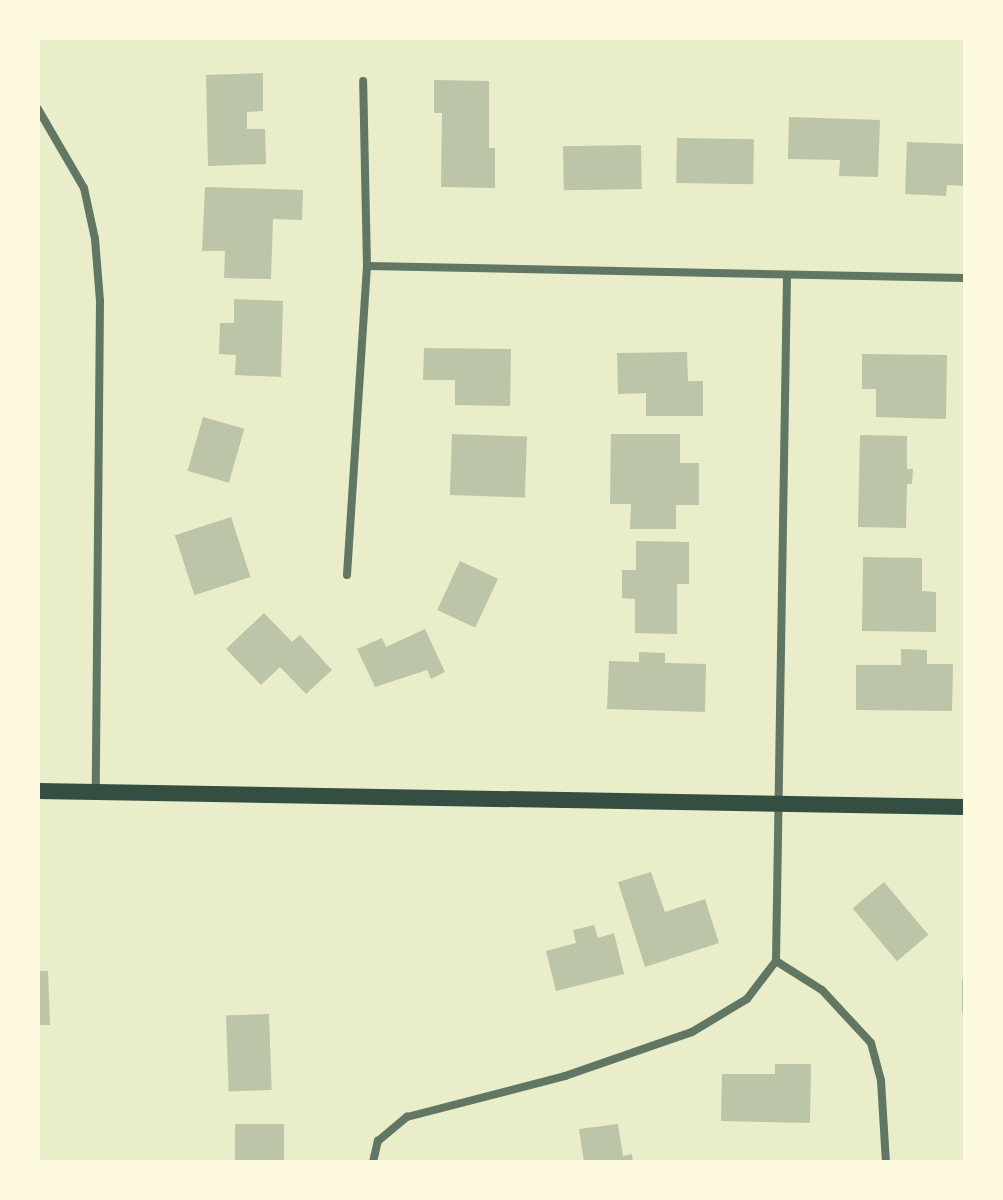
<!DOCTYPE html>
<style>
body{margin:0}
#map{position:relative;width:1003px;height:1200px;overflow:hidden;background:#e9edc9;font-family:Bitter,serif}
div>[style]{position:absolute}
.building>*{inset:0;background:#bcc5a7;transform-origin:0 0}
.minor>*{height:8px;margin:-4px;padding:0 4px;transform-origin:4px;border-radius:4px;background:#617663}
.secondary>*{height:16px;margin:-8px;padding:0 8px;transform-origin:8px;border-radius:8px;background:#344e41}
span{translate:-50% -50%;white-space:nowrap;text-align:center;line-height:1.15;-webkit-text-stroke:8px #fefae0;paint-order:stroke}
.frame{position:absolute;inset:0;border:40px solid #fefae0;pointer-events:none}
</style>
<div id="map">
<div class="building">
<div style="clip-path:polygon(263px 73px,263px 111px,247px 112px,247px 129px,265px 129px,266px 164px,208px 166px,206px 75px)"></div>
<div style="clip-path:polygon(434px 80px,489px 81px,489px 148px,495px 148px,495px 188px,441px 187px,442px 113px,434px 113px)"></div>
<div style="clip-path:polygon(789px 117px,880px 120px,878px 177px,839px 176px,840px 160px,788px 159px)"></div>
<div style="left:677px;top:138px;width:77px;height:45px;rotate:1deg"></div>
<div style="clip-path:polygon(907px 142px,965px 144px,965px 186px,947px 185px,946px 196px,905px 194px)"></div>
<div style="left:641px;top:145px;width:44px;height:78px;rotate:89deg"></div>
<div style="clip-path:polygon(205px 187px,303px 190px,302px 220px,273px 219px,271px 279px,224px 278px,225px 251px,202px 251px)"></div>
<div style="clip-path:polygon(234px 299px,283px 301px,281px 377px,235px 375px,236px 355px,219px 354px,220px 323px,234px 323px)"></div>
<div style="clip-path:polygon(424px 348px,511px 349px,510px 406px,455px 405px,455px 380px,423px 380px)"></div>
<div style="clip-path:polygon(687px 352px,688px 381px,703px 381px,703px 416px,646px 416px,646px 393px,618px 394px,617px 353px)"></div>
<div style="clip-path:polygon(862px 354px,947px 355px,946px 419px,876px 417px,876px 389px,862px 389px)"></div>
<div style="left:203px;top:417px;width:43px;height:56px;rotate:16deg"></div>
<div style="left:452px;top:434px;width:75px;height:61px;rotate:2deg"></div>
<div style="clip-path:polygon(611px 434px,680px 434px,680px 463px,699px 463px,699px 505px,676px 505px,676px 529px,630px 529px,631px 504px,610px 504px)"></div>
<div style="clip-path:polygon(860px 435px,907px 436px,907px 469px,913px 469px,912px 484px,907px 484px,906px 528px,858px 527px)"></div>
<div style="left:231px;top:517px;width:63px;height:59px;rotate:72deg"></div>
<div style="clip-path:polygon(636px 541px,689px 542px,689px 584px,677px 584px,677px 634px,635px 633px,635px 599px,622px 598px,622px 570px,636px 570px)"></div>
<div style="clip-path:polygon(863px 557px,922px 558px,922px 591px,936px 592px,936px 632px,862px 631px)"></div>
<div style="left:460px;top:561px;width:42px;height:54px;rotate:25deg"></div>
<div style="clip-path:polygon(264px 613px,292px 642px,300px 635px,332px 670px,306px 694px,280px 667px,261px 685px,226px 649px)"></div>
<div style="clip-path:polygon(425px 629px,445px 672px,431px 679px,427px 670px,375px 687px,357px 649px,382px 638px,386px 647px)"></div>
<div style="clip-path:polygon(901px 649px,927px 650px,927px 664px,953px 664px,952px 711px,856px 710px,856px 665px,901px 665px)"></div>
<div style="clip-path:polygon(639px 652px,665px 653px,665px 663px,706px 664px,705px 712px,607px 709px,609px 661px,639px 662px)"></div>
<div style="clip-path:polygon(651px 872px,665px 912px,705px 899px,719px 943px,645px 967px,618px 882px)"></div>
<div style="left:884px;top:882px;width:69px;height:41px;rotate:50deg"></div>
<div style="clip-path:polygon(594px 925px,598px 938px,614px 933px,624px 974px,556px 991px,546px 951px,576px 943px,573px 930px)"></div>
<div style="clip-path:polygon(38px 971px,48px 971px,50px 1025px,38px 1025px)"></div>
<div style="left:965px;top:979px;width:34px;height:3px;rotate:90deg"></div>
<div style="left:269px;top:1014px;width:76px;height:43px;rotate:88deg"></div>
<div style="clip-path:polygon(775px 1064px,811px 1064px,810px 1123px,721px 1121px,722px 1074px,775px 1074px)"></div>
<div style="left:235px;top:1124px;width:49px;height:38px"></div>
<div style="clip-path:polygon(618px 1124px,623px 1156px,632px 1154px,633px 1162px,584px 1162px,579px 1129px)"></div>
</div>
<div class="minor">
<div style="left:38px;top:109px;width:91px;rotate:59.8deg"></div>
<div style="left:84px;top:188px;width:52px;rotate:77.8deg"></div>
<div style="left:95px;top:239px;width:62px;rotate:85.4deg"></div>
<div style="left:100px;top:301px;width:491px;rotate:90.5deg"></div>
<div style="left:367px;top:266px;width:598px;rotate:1.15deg"></div>
<div style="left:347px;top:575px;width:310px;rotate:-86.3deg"></div>
<div style="left:367px;top:266px;width:185px;rotate:-91.2deg"></div>
<div style="left:776px;top:961px;width:54px;rotate:32.2deg"></div>
<div style="left:822px;top:990px;width:72px;rotate:47.2deg"></div>
<div style="left:871px;top:1043px;width:39px;rotate:75deg"></div>
<div style="left:881px;top:1081px;width:81px;rotate:86.5deg"></div>
<div style="left:373px;top:1162px;width:22px;rotate:-77deg"></div>
<div style="left:378px;top:1141px;width:38px;rotate:-40deg"></div>
<div style="left:407px;top:1117px;width:163px;rotate:-14.5deg"></div>
<div style="left:565px;top:1076px;width:134px;rotate:-19.1deg"></div>
<div style="left:692px;top:1032px;width:64px;rotate:-31deg"></div>
<div style="left:747px;top:999px;width:48px;rotate:-52.7deg"></div>
<div style="left:776px;top:961px;width:683px;rotate:-89.08deg"></div>
</div>
<div class="secondary">
<div style="left:38px;top:791px;width:927px;rotate:0.99deg"></div>
</div>
<div class="frame"></div>
</div>
